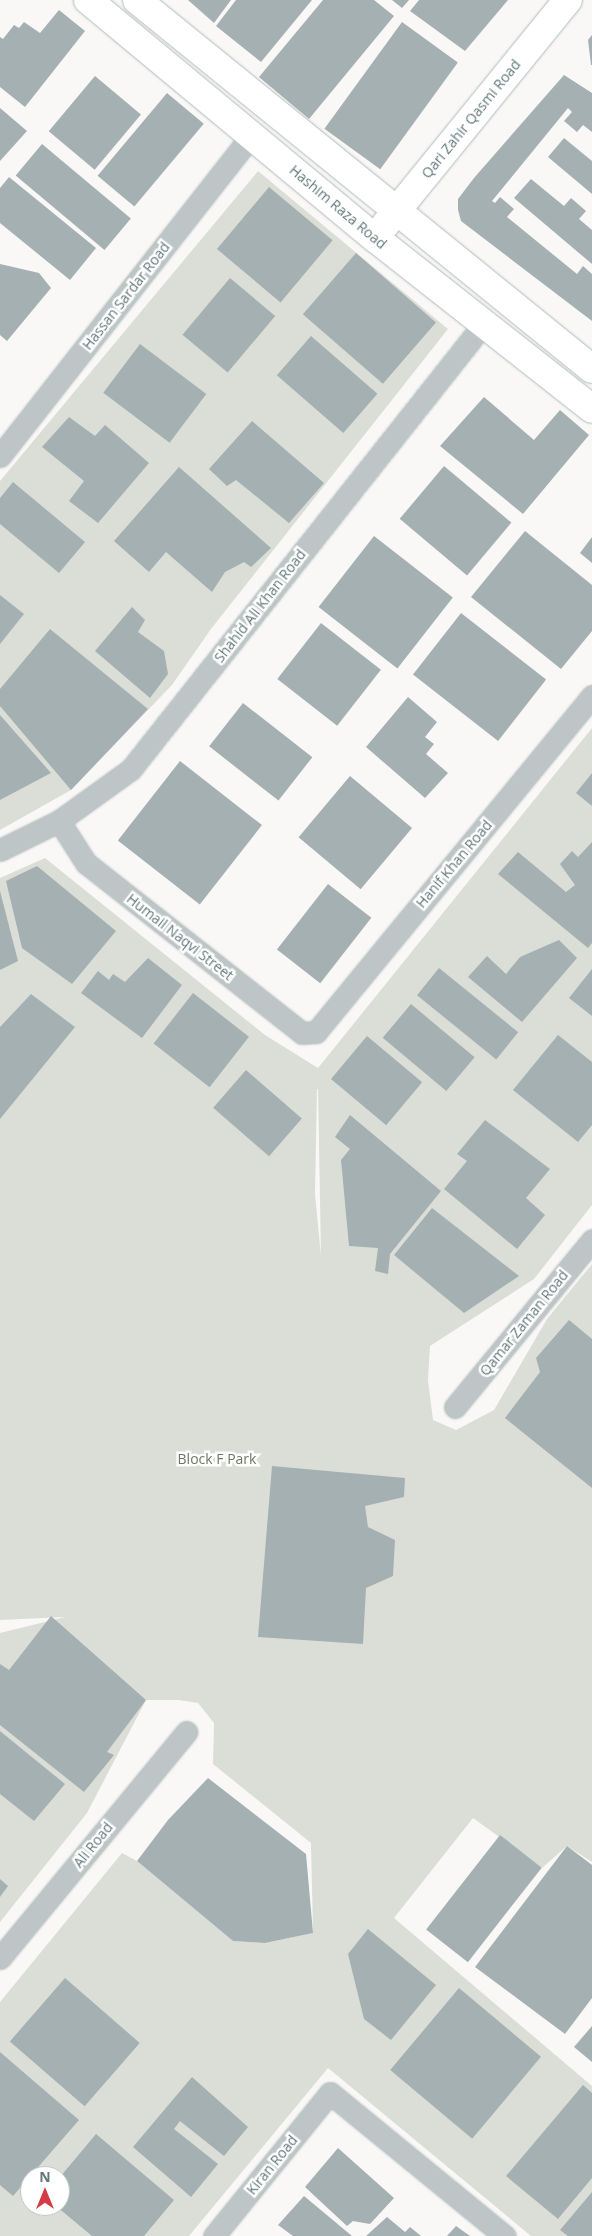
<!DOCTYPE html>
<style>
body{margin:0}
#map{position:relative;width:592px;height:2236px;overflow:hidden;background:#f9f8f7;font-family:"Open Sans",sans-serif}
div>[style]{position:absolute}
.green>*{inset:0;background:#dbded6}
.building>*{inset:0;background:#a4b0b2;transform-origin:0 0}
.roads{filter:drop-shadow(0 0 1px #b1babb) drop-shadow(0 0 1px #b1babb)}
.street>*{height:21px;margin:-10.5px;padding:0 10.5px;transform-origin:10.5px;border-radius:10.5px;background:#bec5c6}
.secondary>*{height:28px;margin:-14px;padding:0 14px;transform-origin:14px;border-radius:14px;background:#fff}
span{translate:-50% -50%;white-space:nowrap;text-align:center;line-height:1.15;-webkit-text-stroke:5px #fff;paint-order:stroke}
.street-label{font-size:14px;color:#627779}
.park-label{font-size:14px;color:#6e7865}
.north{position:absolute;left:20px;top:2166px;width:50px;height:50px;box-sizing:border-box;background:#fff;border:1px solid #c0c9c9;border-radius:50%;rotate:0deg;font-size:14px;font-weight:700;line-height:20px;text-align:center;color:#627779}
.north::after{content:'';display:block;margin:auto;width:18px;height:22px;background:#d53b47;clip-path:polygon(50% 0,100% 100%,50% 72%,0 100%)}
</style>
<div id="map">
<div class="green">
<div style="clip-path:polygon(258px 171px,448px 329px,211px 629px,172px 685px,71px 790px,0 830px,0 481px)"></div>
<div style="clip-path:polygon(evenodd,592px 728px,592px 1205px,534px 1279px,430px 1346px,428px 1380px,433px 1420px,456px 1430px,494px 1410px,547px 1319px,592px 1264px,592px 1862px,567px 1846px,542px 1868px,473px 1818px,394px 1918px,592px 2086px,592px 2236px,531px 2236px,328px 2068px,189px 2236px,0 2236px,0 2002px,122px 1853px,137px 1861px,233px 1941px,265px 1943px,313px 1933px,311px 1843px,213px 1764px,214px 1723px,198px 1703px,179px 1700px,146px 1700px,87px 1813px,0 1922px,0 1633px,65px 1617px,0 1620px,0 878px,45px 858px,265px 1035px,318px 1068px,592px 728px,317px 1089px,318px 1089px,321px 1256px,315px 1194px,317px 1089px,592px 728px,30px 2176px,60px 2176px,60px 2206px,30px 2206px,30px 2176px)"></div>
</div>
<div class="building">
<div style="clip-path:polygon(188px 0,231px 0,214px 23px)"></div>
<div style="clip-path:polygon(236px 0,312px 0,261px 62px,216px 26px)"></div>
<div style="clip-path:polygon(323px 0,374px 0,394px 16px,309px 119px,259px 77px)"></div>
<div style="clip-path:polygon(392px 0,409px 0,402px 8px)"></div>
<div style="clip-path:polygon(419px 0,508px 0,465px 51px,410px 11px)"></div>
<div style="clip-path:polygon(59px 10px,85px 31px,25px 107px,0 87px,0 37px,3px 39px,14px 25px,19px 28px,24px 22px,40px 33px)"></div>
<div style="left:402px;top:22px;width:69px;height:132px;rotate:36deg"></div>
<div style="clip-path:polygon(592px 35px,592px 65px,591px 65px,588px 40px)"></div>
<div style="clip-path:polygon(564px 75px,592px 93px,592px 132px,583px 125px,577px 132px,564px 121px,572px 112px,568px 108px,492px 201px,495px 203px,500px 197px,514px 209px,507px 217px,577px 274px,583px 266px,592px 274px,592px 321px,461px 221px,458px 210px,458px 199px,474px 178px)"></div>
<div style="left:95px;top:76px;width:60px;height:72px;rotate:40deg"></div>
<div style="left:167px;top:93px;width:48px;height:108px;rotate:40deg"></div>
<div style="clip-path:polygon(0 108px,27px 131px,0 161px)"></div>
<div style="clip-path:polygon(564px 138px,592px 161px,592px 194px,548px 157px)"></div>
<div style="left:42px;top:144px;width:116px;height:41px;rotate:40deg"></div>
<div style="clip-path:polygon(9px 177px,96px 248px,70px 280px,0 223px,0 188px)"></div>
<div style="clip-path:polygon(531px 179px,564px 206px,571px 198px,586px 211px,579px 219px,592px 230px,592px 264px,514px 198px)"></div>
<div style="left:269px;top:187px;width:83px;height:81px;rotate:40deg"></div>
<div style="left:356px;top:253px;width:106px;height:81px;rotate:41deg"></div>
<div style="clip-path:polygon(0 264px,39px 273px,51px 288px,7px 341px,0 335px)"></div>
<div style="left:230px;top:278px;width:59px;height:74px;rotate:40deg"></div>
<div style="left:311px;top:336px;width:88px;height:52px;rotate:41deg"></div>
<div style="left:140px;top:344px;width:83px;height:61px;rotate:37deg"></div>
<div style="clip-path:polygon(484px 397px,534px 440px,560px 410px,589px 435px,523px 514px,440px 446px)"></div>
<div style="clip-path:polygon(69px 417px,95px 436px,105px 425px,149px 463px,98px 523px,69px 501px,84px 481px,42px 447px)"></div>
<div style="clip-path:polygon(252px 421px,324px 483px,289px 523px,236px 480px,227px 486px,209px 469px)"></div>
<div style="left:444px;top:466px;width:88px;height:69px;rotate:40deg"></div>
<div style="clip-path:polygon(179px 467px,271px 548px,251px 567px,244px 562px,225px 572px,212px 592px,166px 552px,149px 572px,114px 541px)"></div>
<div style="clip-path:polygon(13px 482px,85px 542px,59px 573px,0 524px,0 498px)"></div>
<div style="clip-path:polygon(525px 531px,592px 585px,592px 631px,561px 669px,471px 597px)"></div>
<div style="left:374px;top:536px;width:100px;height:90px;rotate:38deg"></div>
<div style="clip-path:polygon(592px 537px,592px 563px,580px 553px)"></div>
<div style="clip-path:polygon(0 595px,24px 614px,0 644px)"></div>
<div style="clip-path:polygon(132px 607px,145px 620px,138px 632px,164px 651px,168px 674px,150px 698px,95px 651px)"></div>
<div style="left:461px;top:613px;width:108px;height:78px;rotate:38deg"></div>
<div style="left:321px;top:623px;width:76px;height:71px;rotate:38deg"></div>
<div style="clip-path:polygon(50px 629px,148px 709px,71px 790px,0 706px,0 689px)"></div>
<div style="clip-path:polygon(408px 697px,437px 722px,425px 737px,434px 744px,426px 754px,448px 773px,425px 798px,366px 747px)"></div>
<div style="left:243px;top:703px;width:88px;height:55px;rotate:38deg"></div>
<div style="clip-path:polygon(0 715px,51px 773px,0 800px)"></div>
<div style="left:180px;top:761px;width:104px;height:101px;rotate:38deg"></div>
<div style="clip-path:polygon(592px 773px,592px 806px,576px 793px)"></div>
<div style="left:350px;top:776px;width:81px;height:80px;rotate:40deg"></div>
<div style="clip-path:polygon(592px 842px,592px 943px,588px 948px,498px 874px,518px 852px,566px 892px,575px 885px,560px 864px,572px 851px,578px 857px)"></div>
<div style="clip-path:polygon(37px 866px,116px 931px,72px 984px,22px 948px,6px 881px)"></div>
<div style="left:328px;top:884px;width:55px;height:83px;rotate:38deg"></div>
<div style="clip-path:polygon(0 891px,18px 961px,0 970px)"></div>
<div style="clip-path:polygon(559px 940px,577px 958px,522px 1022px,468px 977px,487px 956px,506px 974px,520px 957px)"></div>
<div style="clip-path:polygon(148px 958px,182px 985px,142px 1038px,81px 993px,98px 971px,109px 980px,113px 974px,125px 982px)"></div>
<div style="left:439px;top:968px;width:102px;height:35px;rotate:39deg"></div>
<div style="clip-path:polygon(592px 969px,592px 1016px,569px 998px)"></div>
<div style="left:193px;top:993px;width:71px;height:64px;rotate:38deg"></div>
<div style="clip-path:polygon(31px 994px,75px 1027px,0 1119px,0 1027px)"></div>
<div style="left:411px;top:1004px;width:83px;height:44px;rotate:40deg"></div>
<div style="clip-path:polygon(558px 1035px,592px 1062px,592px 1125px,578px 1142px,513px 1090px)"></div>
<div style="left:367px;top:1036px;width:72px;height:56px;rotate:40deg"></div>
<div style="left:246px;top:1070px;width:74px;height:50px;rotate:41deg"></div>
<div style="clip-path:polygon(350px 1115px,441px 1191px,390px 1254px,388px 1274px,375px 1271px,378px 1248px,349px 1246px,341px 1160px,350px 1149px,335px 1137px)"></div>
<div style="clip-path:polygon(485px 1120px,550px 1169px,526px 1198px,545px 1215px,517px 1249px,444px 1189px,467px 1161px,457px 1154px)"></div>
<div style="clip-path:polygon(432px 1208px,519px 1276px,464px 1313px,394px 1255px)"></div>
<div style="clip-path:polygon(569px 1320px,592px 1339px,592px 1488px,505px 1418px,540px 1372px,536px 1358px)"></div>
<div style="clip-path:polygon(272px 1466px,405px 1478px,404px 1497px,365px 1506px,368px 1527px,395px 1540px,393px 1576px,366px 1588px,363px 1644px,258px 1637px)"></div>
<div style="clip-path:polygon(51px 1616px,146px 1700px,107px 1752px,114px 1755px,84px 1792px,0 1725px,0 1664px,9px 1670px)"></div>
<div style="clip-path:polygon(0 1731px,65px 1784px,34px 1821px,0 1794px)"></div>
<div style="clip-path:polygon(208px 1778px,306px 1854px,313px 1933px,265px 1943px,233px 1941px,137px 1861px,168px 1820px)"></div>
<div style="left:500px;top:1835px;width:53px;height:120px;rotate:38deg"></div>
<div style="clip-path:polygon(567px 1846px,592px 1865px,592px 1998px,565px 2034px,475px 1967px)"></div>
<div style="clip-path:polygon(0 1879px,8px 1886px,0 1897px)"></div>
<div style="clip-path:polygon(368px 1929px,436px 1985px,391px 2040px,364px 2019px,348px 1954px)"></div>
<div style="left:65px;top:1978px;width:99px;height:84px;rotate:41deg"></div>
<div style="left:459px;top:1988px;width:107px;height:107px;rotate:40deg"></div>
<div style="clip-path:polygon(592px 2026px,592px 2062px,574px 2047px)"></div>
<div style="clip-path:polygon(0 2052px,79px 2120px,13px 2196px,0 2185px)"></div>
<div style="clip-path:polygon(192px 2077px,248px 2127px,224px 2156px,180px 2121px,174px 2129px,218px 2164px,191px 2197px,133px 2147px)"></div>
<div style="clip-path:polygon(583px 2085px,592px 2093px,592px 2178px,558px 2219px,506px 2176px)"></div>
<div style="clip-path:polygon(96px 2134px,174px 2200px,144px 2236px,92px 2236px,56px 2206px,60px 2206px,60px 2177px)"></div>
<div style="clip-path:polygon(338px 2148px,394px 2198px,370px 2224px,353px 2221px,347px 2226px,305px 2187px)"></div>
<div style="clip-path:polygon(592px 2192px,592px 2236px,568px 2236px,560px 2230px)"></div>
<div style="clip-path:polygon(304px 2196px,352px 2236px,293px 2236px,278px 2225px)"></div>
<div style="clip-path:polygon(387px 2217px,405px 2232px,410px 2227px,421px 2236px,366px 2236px)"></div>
<div style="clip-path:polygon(456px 2226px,470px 2236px,447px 2236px)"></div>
</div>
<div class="roads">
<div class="street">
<div style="left:0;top:456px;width:408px;rotate:-51.9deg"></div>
<div style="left:59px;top:821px;width:50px;rotate:57.3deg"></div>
<div style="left:86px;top:863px;width:275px;rotate:38.2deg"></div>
<div style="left:302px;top:1033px;width:14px;rotate:-4deg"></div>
<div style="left:316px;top:1032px;width:435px;rotate:-50.6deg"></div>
<div style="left:0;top:850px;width:66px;rotate:-26.2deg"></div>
<div style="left:59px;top:821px;width:89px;rotate:-35.8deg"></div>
<div style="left:131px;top:769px;width:570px;rotate:-51.62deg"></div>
<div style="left:455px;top:1407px;width:216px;rotate:-50.6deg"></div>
<div style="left:0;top:1958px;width:293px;rotate:-50.5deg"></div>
<div style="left:214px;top:2236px;width:184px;rotate:-51deg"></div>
<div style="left:330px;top:2093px;width:226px;rotate:39.3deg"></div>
</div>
<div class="secondary">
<div style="left:88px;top:0;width:373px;rotate:39.7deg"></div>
<div style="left:375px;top:238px;width:276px;rotate:38.2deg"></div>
<div style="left:137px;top:0;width:586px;rotate:39.04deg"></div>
<div style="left:385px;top:225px;width:290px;rotate:-50.9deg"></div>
</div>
</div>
<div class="street-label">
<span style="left:471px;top:119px;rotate:-51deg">Qari Zahir Qasmi Road</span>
<span style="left:338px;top:207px;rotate:40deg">Hashim Raza Road</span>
<span style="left:126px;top:296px;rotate:-52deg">Hassan Sardar Road</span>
<span style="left:260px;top:606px;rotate:-52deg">Shahid Ali Khan Road</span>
<span style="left:454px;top:864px;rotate:-50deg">Hanif Khan Road</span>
<span style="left:180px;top:937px;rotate:38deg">Humail Naqvi Street</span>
<span style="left:524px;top:1323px;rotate:-51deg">Qamar Zaman Road</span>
<span style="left:93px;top:1845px;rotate:-51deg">Ali Road</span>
<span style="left:272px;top:2165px;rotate:-51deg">Kiran Road</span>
</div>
<div class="park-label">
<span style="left:217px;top:1459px">Block F Park</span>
</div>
<div class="north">N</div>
</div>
